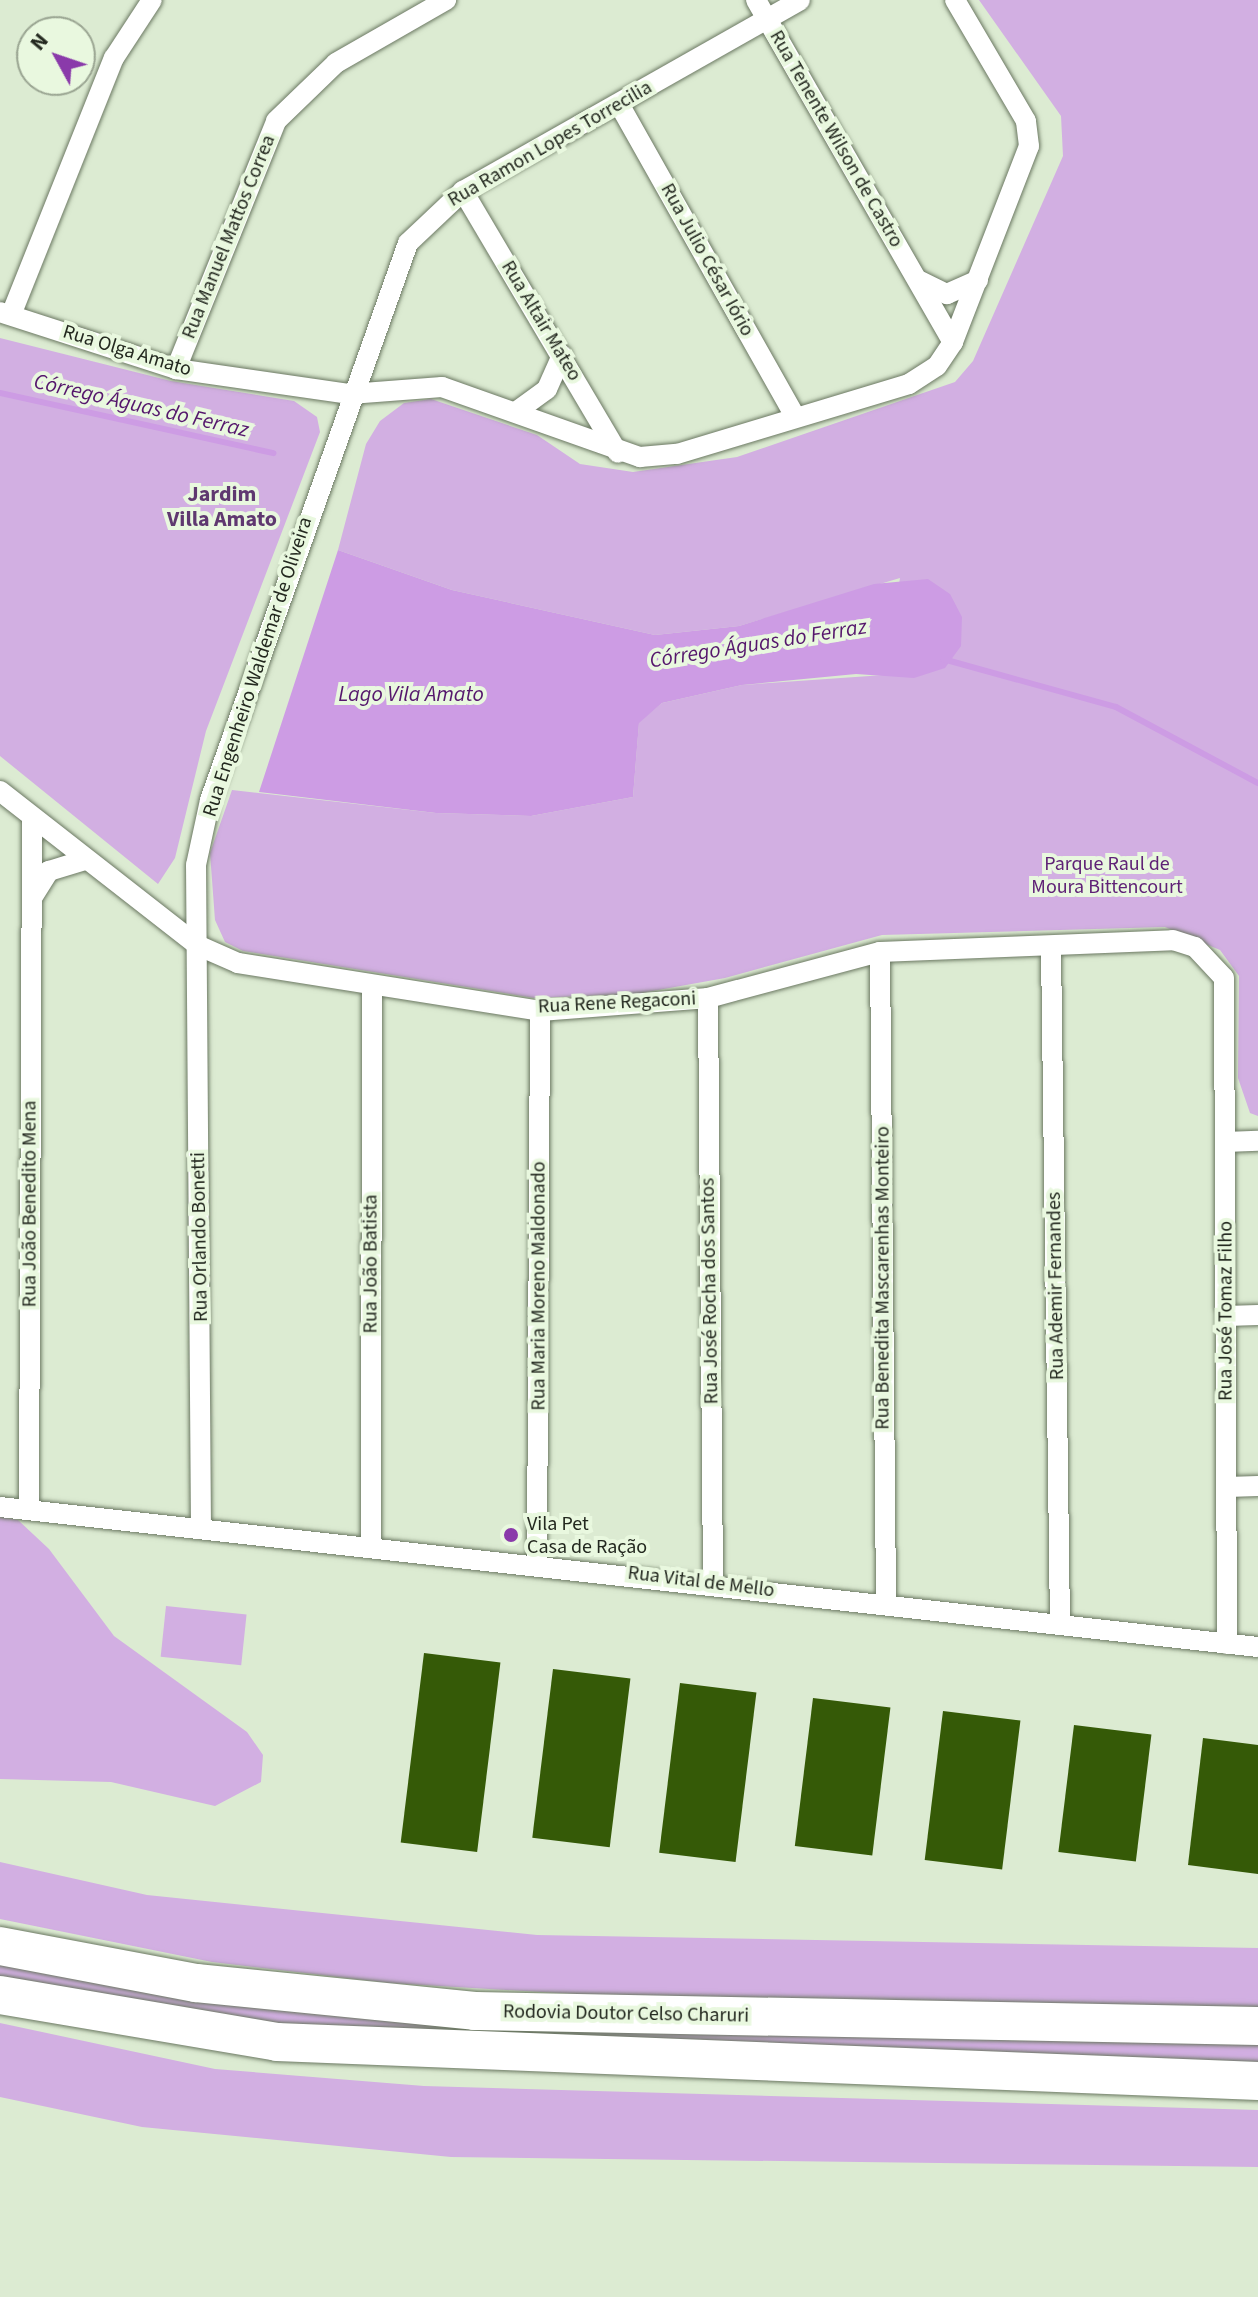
<!DOCTYPE html>
<meta charset="utf-8">
<style>
body{margin:0}
#map{position:relative;width:1258px;height:2297px;overflow:hidden;background:#dcebd2;font-family:"Source Sans 3",sans-serif}
div>[style]{position:absolute}
.green>*{inset:0;background:#d2afe2;transform-origin:0 0}
.water>*{inset:0;background:#cd9ce4}
.stream>*{height:6px;margin:-3px;padding:0 3px;transform-origin:3px;border-radius:3px;background:#cd9ce4}
.building>*{inset:0;background:#355a07;transform-origin:0 0}
.roads{filter:drop-shadow(0 0 2px #6b7862) drop-shadow(0 0 2px #6b7862)}
.street>*{height:20px;margin:-10px;padding:0 10px;transform-origin:10px;border-radius:10px;background:#fff}
.highway>*{height:38px;margin:-19px;padding:0 19px;transform-origin:19px;border-radius:19px;background:#fff}
.dots>*{width:22px;height:22px;translate:-50% -50%;box-sizing:border-box;border:4px solid #e9f8df;border-radius:50%}
span{translate:-50% -50%;white-space:nowrap;text-align:center;line-height:1.15;-webkit-text-stroke:8px #e9f8df;paint-order:stroke}
.street-label{font-size:20px;color:#23281f}
.park-label{font-size:20px;color:#5f2276}
.poi-label{font-size:20px;color:#23281f}
.left{translate:0 -50%;text-align:left}
.water-label{font-size:22px;color:#55176c;font-style:italic}
.neighbourhood-label{font-size:22px;color:#5f3870;font-weight:700}
.north{position:absolute;left:16px;top:16px;width:80px;height:80px;box-sizing:border-box;background:#e9f8df;border:2px solid #9aa592;border-radius:50%;rotate:310deg;font-size:22px;font-weight:700;line-height:32px;text-align:center;color:#23281f}
.north::after{content:'';display:block;margin:auto;width:28px;height:36px;background:#8a3aaa;clip-path:polygon(50% 0,100% 100%,50% 72%,0 100%)}
</style>
<div id="map">
<div class="green">
<div style="clip-path:polygon(979px 0,1258px 0,1258px 1116px,1250px 1113px,1238px 1078px,1239px 976px,1220px 950px,1165px 927px,882px 935px,725px 978px,636px 994px,534px 998px,243px 951px,225px 942px,215px 920px,210px 853px,232px 790px,436px 813px,531px 816px,633px 797px,639px 722px,662px 703px,742px 685px,884px 675px,900px 578px,739px 626px,655px 635px,452px 590px,338px 550px,366px 444px,380px 421px,404px 403px,431px 399px,537px 435px,580px 464px,633px 472px,737px 457px,955px 382px,973px 361px,1063px 156px,1061px 116px)"></div>
<div style="clip-path:polygon(0 338px,171px 381px,294px 401px,317px 417px,320px 432px,206px 731px,175px 858px,158px 884px,0 756px)"></div>
<div style="clip-path:polygon(0 1517px,18px 1520px,49px 1549px,114px 1636px,247px 1732px,263px 1755px,261px 1782px,215px 1806px,111px 1782px,0 1779px)"></div>
<div style="left:166px;top:1606px;width:81px;height:51px;rotate:6deg"></div>
<div style="clip-path:polygon(0 1862px,147px 1895px,537px 1935px,1258px 1948px,1258px 2014px,625px 1997px,389px 1983px,212px 1962px,0 1919px)"></div>
<div style="clip-path:polygon(0 1956px,42px 1968px,1258px 2041px,1258px 2068px,356px 2035px,0 1985px)"></div>
<div style="clip-path:polygon(0 2023px,215px 2069px,424px 2086px,1258px 2110px,1258px 2167px,451px 2157px,142px 2127px,0 2097px)"></div>
</div>
<div class="water">
<div style="clip-path:polygon(338px 550px,452px 590px,655px 635px,739px 626px,874px 584px,928px 579px,950px 594px,962px 617px,961px 646px,945px 668px,914px 678px,856px 674px,742px 685px,662px 703px,639px 723px,633px 797px,531px 816px,436px 813px,259px 792px)"></div>
</div>
<div class="stream">
<div style="left:0;top:393px;width:280px;rotate:12.4deg"></div>
<div style="left:943px;top:659px;width:180px;rotate:15.5deg"></div>
<div style="left:1116px;top:707px;width:161px;rotate:28.2deg"></div>
</div>
<div class="building">
<div style="left:424px;top:1653px;width:77px;height:191px;rotate:7deg"></div>
<div style="left:553px;top:1669px;width:78px;height:170px;rotate:7deg"></div>
<div style="left:680px;top:1683px;width:77px;height:171px;rotate:7deg"></div>
<div style="left:813px;top:1698px;width:78px;height:149px;rotate:7deg"></div>
<div style="left:943px;top:1711px;width:78px;height:150px;rotate:7deg"></div>
<div style="left:1074px;top:1725px;width:78px;height:128px;rotate:7deg"></div>
<div style="clip-path:polygon(1203px 1738px,1258px 1745px,1258px 1874px,1188px 1865px)"></div>
</div>
<div class="roads">
<div class="street">
<div style="left:756px;top:0;width:395px;rotate:60.1deg"></div>
<div style="left:619px;top:104px;width:357px;rotate:60.6deg"></div>
<div style="left:463px;top:191px;width:304px;rotate:59.4deg"></div>
<div style="left:920px;top:281px;width:30px;rotate:26deg"></div>
<div style="left:947px;top:294px;width:34px;rotate:-24deg"></div>
<div style="left:0;top:312px;width:185px;rotate:17.9deg"></div>
<div style="left:176px;top:369px;width:176px;rotate:8.2deg"></div>
<div style="left:350px;top:394px;width:92px;rotate:-4.4deg"></div>
<div style="left:442px;top:387px;width:210px;rotate:19.5deg"></div>
<div style="left:640px;top:457px;width:37px;rotate:-5deg"></div>
<div style="left:677px;top:454px;width:242px;rotate:-16.8deg"></div>
<div style="left:909px;top:384px;width:33px;rotate:-33deg"></div>
<div style="left:937px;top:366px;width:29px;rotate:-56deg"></div>
<div style="left:953px;top:342px;width:210px;rotate:-68.8deg"></div>
<div style="left:1029px;top:146px;width:25px;rotate:-97deg"></div>
<div style="left:1026px;top:121px;width:140px;rotate:-120.4deg"></div>
<div style="left:11px;top:315px;width:277px;rotate:-68.2deg"></div>
<div style="left:114px;top:58px;width:69px;rotate:-56.8deg"></div>
<div style="left:176px;top:369px;width:267px;rotate:-68deg"></div>
<div style="left:276px;top:121px;width:83px;rotate:-44deg"></div>
<div style="left:336px;top:63px;width:127px;rotate:-29.8deg"></div>
<div style="left:517px;top:411px;width:37px;rotate:-36deg"></div>
<div style="left:547px;top:389px;width:37px;rotate:-66deg"></div>
<div style="left:0;top:791px;width:250px;rotate:38deg"></div>
<div style="left:197px;top:945px;width:45px;rotate:23.7deg"></div>
<div style="left:238px;top:963px;width:306px;rotate:9deg"></div>
<div style="left:540px;top:1011px;width:169px;rotate:-4.4deg"></div>
<div style="left:708px;top:998px;width:178px;rotate:-15deg"></div>
<div style="left:880px;top:952px;width:293px;rotate:-2.3deg"></div>
<div style="left:1173px;top:940px;width:23px;rotate:18deg"></div>
<div style="left:1195px;top:947px;width:42px;rotate:46.9deg"></div>
<div style="left:1224px;top:978px;width:666px;rotate:89.74deg"></div>
<div style="left:32px;top:898px;width:32px;rotate:-58deg"></div>
<div style="left:49px;top:871px;width:37px;rotate:-17deg"></div>
<div style="left:1051px;top:947px;width:678px;rotate:89.24deg"></div>
<div style="left:880px;top:952px;width:653px;rotate:89.47deg"></div>
<div style="left:708px;top:998px;width:586px;rotate:89.51deg"></div>
<div style="left:1225px;top:1142px;width:33px;rotate:-2deg"></div>
<div style="left:1226px;top:1316px;width:32px;rotate:-2deg"></div>
<div style="left:1227px;top:1487px;width:31px;rotate:-2deg"></div>
<div style="left:0;top:1507px;width:1266px;rotate:6.35deg"></div>
<div style="left:29px;top:1507px;width:687px;rotate:-89.75deg"></div>
<div style="left:201px;top:1529px;width:664px;rotate:-90.43deg"></div>
<div style="left:196px;top:865px;width:66px;rotate:-77.8deg"></div>
<div style="left:210px;top:800px;width:591px;rotate:-70.43deg"></div>
<div style="left:408px;top:243px;width:76px;rotate:-43.4deg"></div>
<div style="left:463px;top:191px;width:387px;rotate:-29.5deg"></div>
<div style="left:371px;top:1544px;width:559px;rotate:-89.9deg"></div>
<div style="left:537px;top:1562px;width:551px;rotate:-89.69deg"></div>
</div>
<div class="highway">
<div style="left:0;top:1946px;width:199px;rotate:10.7deg"></div>
<div style="left:196px;top:1983px;width:280px;rotate:5.7deg"></div>
<div style="left:475px;top:2011px;width:783px;rotate:1.1deg"></div>
<div style="left:0;top:1995px;width:281px;rotate:9.6deg"></div>
<div style="left:277px;top:2042px;width:982px;rotate:2.28deg"></div>
</div>
</div>
<div class="dots">
<div style="left:511px;top:1535px;background:#8a3aaa"></div>
</div>
<div class="street-label">
<span style="left:836px;top:139px;rotate:60deg">Rua Tenente Wilson de Castro</span>
<span style="left:550px;top:144px;rotate:-30deg">Rua Ramon Lopes Torrecilia</span>
<span style="left:229px;top:237px;rotate:-68deg">Rua Manuel Mattos Correa</span>
<span style="left:707px;top:260px;rotate:61deg">Rua Julio César Iório</span>
<span style="left:541px;top:321px;rotate:59deg">Rua Altair Mateo</span>
<span style="left:127px;top:351px;rotate:17deg">Rua Olga Amato</span>
<span style="left:258px;top:667px;rotate:-72deg">Rua Engenheiro Waldemar de Oliveira</span>
<span style="left:617px;top:1003px;rotate:-3deg">Rua Rene Regaconi</span>
<span style="left:30px;top:1204px;rotate:-90deg">Rua João Benedito Mena</span>
<span style="left:200px;top:1237px;rotate:-91deg">Rua Orlando Bonetti</span>
<span style="left:371px;top:1264px;rotate:-90deg">Rua João Batista</span>
<span style="left:883px;top:1278px;rotate:-90deg">Rua Benedita Mascarenhas Monteiro</span>
<span style="left:539px;top:1286px;rotate:-90deg">Rua Maria Moreno Maldonado</span>
<span style="left:1056px;top:1286px;rotate:-91deg">Rua Ademir Fernandes</span>
<span style="left:710px;top:1291px;rotate:-91deg">Rua José Rocha dos Santos</span>
<span style="left:1226px;top:1311px;rotate:-90deg">Rua José Tomaz Filho</span>
<span style="left:701px;top:1582px;rotate:7deg">Rua Vital de Mello</span>
<span style="left:626px;top:2014px;rotate:1deg">Rodovia Doutor Celso Charuri</span>
</div>
<div class="park-label">
<span style="left:1107px;top:876px">Parque Raul de<br>Moura Bittencourt</span>
</div>
<div class="poi-label">
<span class="left" style="left:527px;top:1536px">Vila Pet<br>Casa de Ração</span>
</div>
<div class="water-label">
<span style="left:141px;top:406px;rotate:13deg">Córrego Águas do Ferraz</span>
<span style="left:758px;top:644px;rotate:-9deg">Córrego Águas do Ferraz</span>
<span style="left:411px;top:695px">Lago Vila Amato</span>
</div>
<div class="neighbourhood-label">
<span style="left:222px;top:507px">Jardim<br>Villa Amato</span>
</div>
<div class="north">N</div>
</div>
